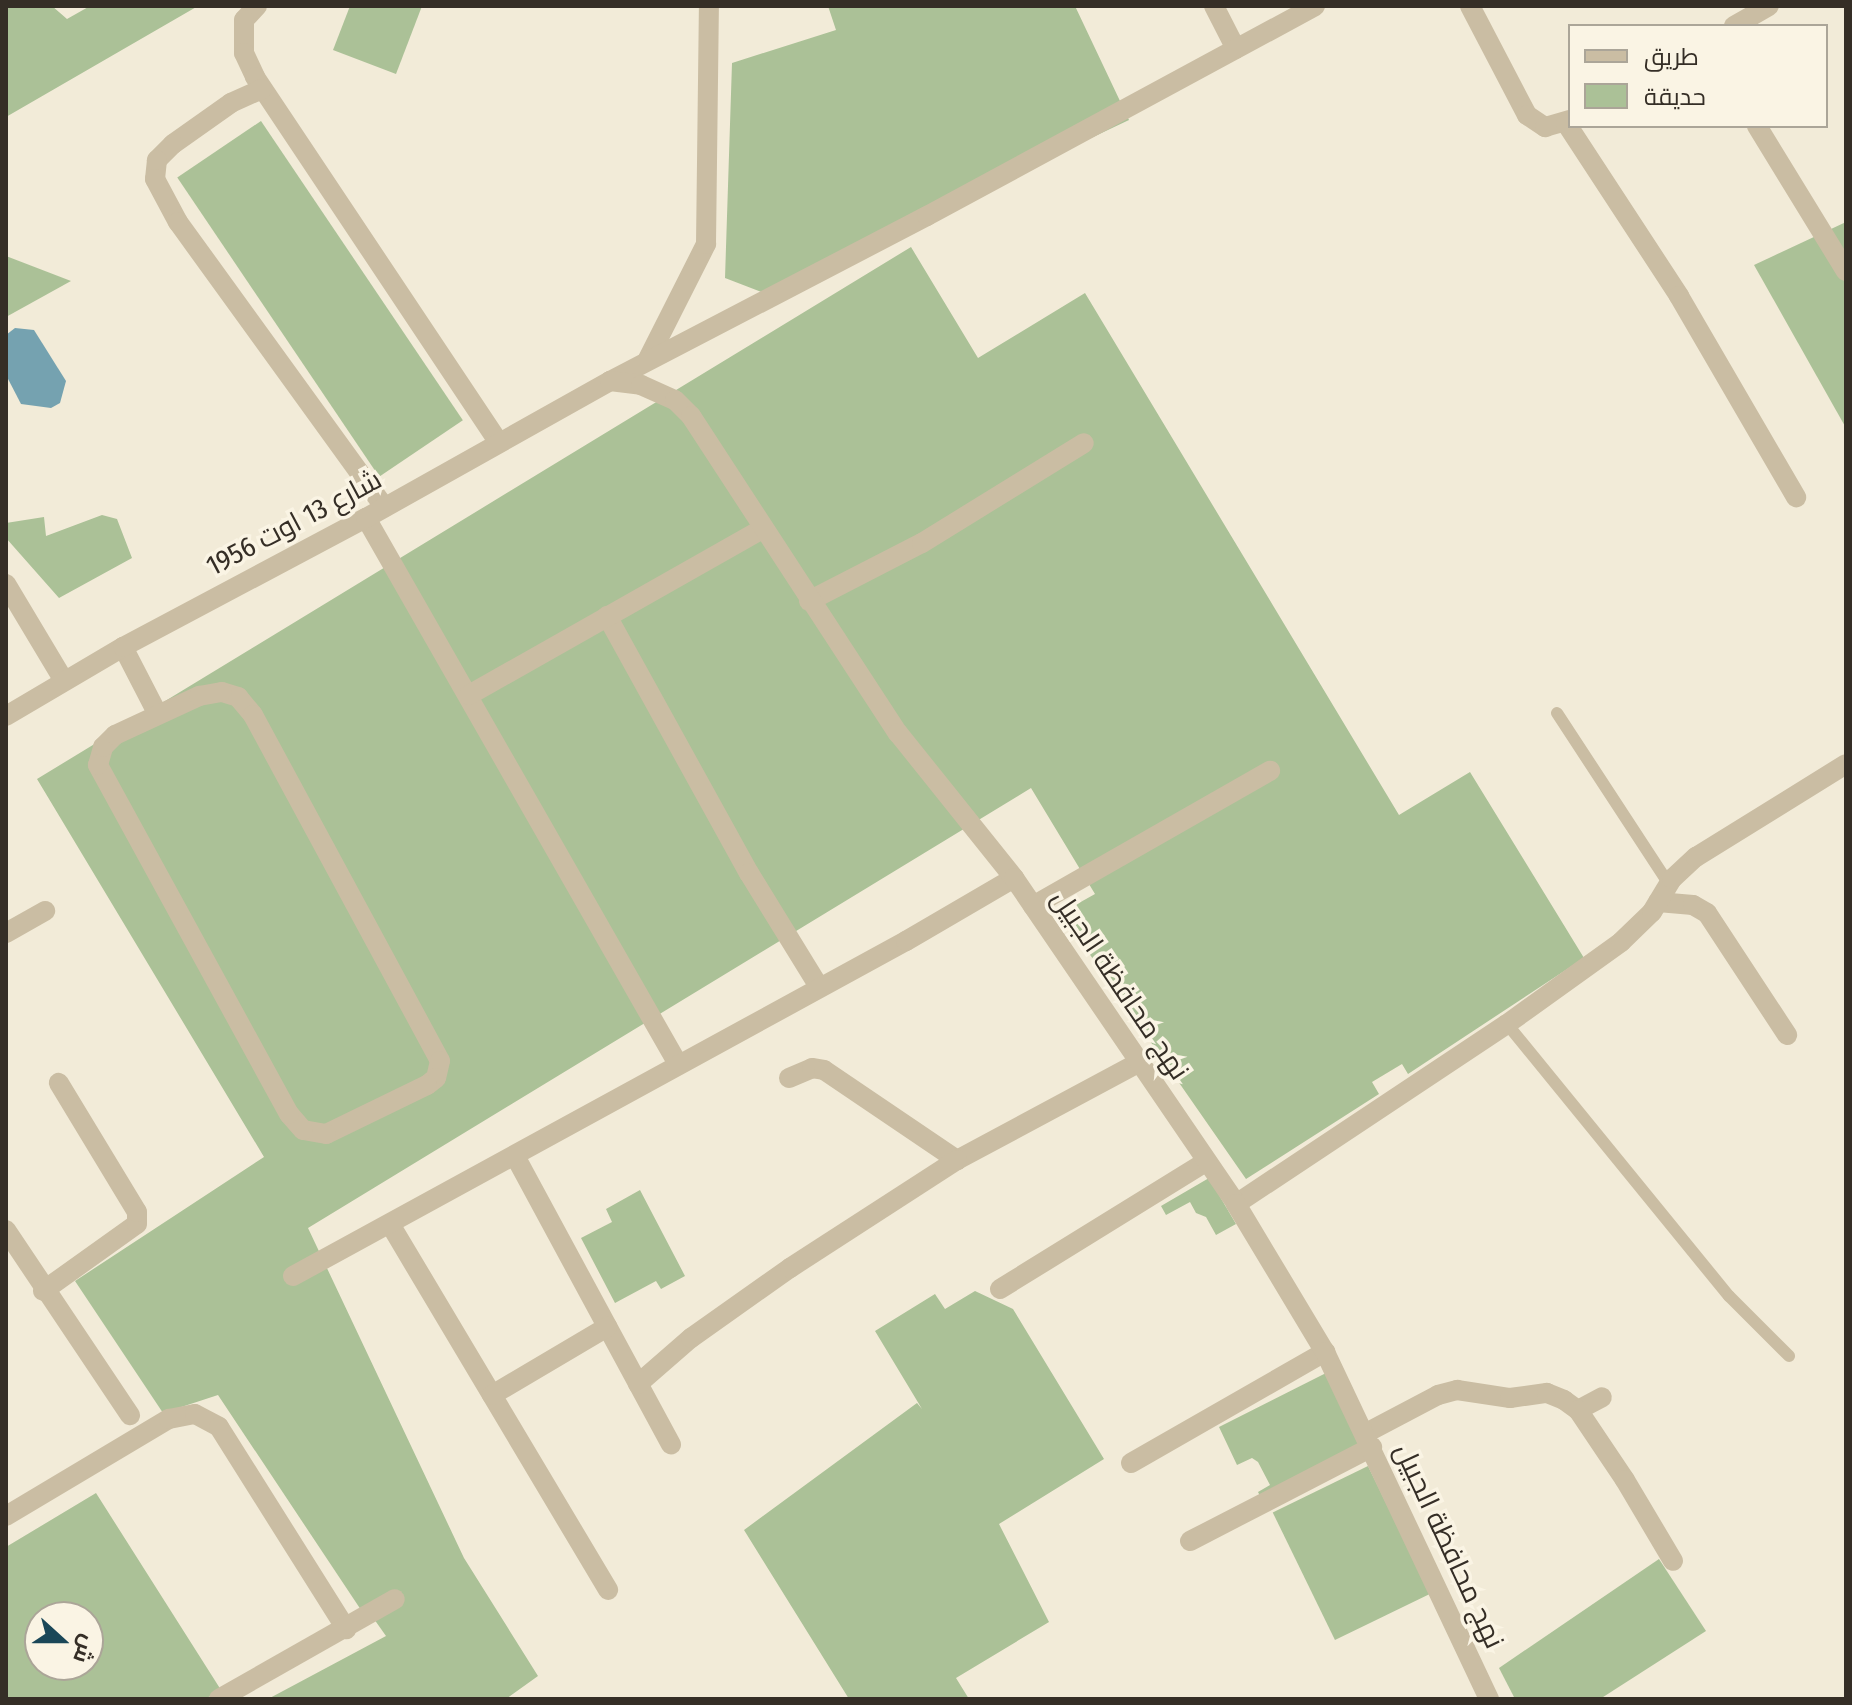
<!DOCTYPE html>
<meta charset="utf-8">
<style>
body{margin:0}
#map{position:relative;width:1852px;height:1705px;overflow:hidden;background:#f2ebd8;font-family:"Fira Sans Condensed",Cairo,sans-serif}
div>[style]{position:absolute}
.green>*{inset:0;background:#abc197;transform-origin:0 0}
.water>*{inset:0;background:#75a2b0}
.service>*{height:12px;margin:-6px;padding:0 6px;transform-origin:6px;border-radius:6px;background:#cabda3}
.minor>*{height:20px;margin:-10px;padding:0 10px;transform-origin:10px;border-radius:10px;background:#cabda3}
.tertiary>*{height:20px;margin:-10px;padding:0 10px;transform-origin:10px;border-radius:10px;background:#cabda3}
span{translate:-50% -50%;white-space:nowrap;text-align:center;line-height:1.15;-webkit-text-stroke:7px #faf4e4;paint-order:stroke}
.street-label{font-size:28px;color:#352e26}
.frame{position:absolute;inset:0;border:8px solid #352e26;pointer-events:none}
.legend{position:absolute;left:1568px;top:24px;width:260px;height:104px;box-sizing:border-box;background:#faf4e4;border:2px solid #aba598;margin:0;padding:10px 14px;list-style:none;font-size:24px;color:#352e26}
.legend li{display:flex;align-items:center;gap:16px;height:40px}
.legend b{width:40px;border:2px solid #aba598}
.north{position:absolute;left:24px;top:1601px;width:80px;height:80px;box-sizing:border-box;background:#faf4e4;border:2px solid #aba598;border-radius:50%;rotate:111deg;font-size:22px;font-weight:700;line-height:32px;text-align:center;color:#352e26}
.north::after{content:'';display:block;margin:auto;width:28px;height:36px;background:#1a4758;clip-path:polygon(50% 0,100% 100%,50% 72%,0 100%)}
</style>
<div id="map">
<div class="green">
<div style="clip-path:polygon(6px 6px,52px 6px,67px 19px,90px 6px,198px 6px,6px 117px)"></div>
<div style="clip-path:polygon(350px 6px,422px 6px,396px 74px,333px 50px)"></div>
<div style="clip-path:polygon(828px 6px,1075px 6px,1129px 120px,764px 293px,725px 278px,732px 63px,836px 30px)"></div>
<div style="left:261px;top:121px;width:361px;height:101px;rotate:56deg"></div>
<div style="clip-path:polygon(1846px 222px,1846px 428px,1754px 265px)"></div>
<div style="clip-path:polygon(911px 247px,978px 358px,1085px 293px,1399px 815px,1470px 772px,1584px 958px,1408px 1074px,1402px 1064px,1372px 1082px,1379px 1094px,1246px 1179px,1061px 913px,1095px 894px,1031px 788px,308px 1228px,464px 1558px,538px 1676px,506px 1699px,268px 1699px,386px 1636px,374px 1619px,369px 1622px,218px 1395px,163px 1413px,75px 1281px,264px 1157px,37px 779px)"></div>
<div style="clip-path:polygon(6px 256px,71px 281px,6px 317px)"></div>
<div style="clip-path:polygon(102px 515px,117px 519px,132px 558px,59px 598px,6px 538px,6px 523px,44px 517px,46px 536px)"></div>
<div style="clip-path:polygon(1209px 1178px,1236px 1224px,1216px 1235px,1206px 1217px,1196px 1213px,1190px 1202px,1166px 1215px,1161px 1206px)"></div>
<div style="clip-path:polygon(640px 1190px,685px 1276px,661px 1289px,656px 1281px,615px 1303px,581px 1238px,612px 1222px,606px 1209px)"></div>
<div style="clip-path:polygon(975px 1291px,1013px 1309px,1104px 1459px,999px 1524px,1049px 1622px,956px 1678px,969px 1699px,849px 1699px,744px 1530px,917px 1403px,922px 1409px,875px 1331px,935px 1294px,945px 1309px)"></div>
<div style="clip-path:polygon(1330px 1371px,1359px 1445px,1261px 1498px,1258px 1492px,1270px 1485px,1258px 1462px,1252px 1458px,1237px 1465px,1219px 1427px)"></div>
<div style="left:1368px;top:1466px;width:142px;height:106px;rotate:64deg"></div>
<div style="clip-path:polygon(evenodd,96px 1493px,221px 1690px,205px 1699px,6px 1699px,6px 1547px,96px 1493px,40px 1617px,88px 1617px,88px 1665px,40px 1665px,40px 1617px)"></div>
<div style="clip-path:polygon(1659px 1559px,1706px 1631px,1600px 1699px,1515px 1699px,1499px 1668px)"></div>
</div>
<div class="water">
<div style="clip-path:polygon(15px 328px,34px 330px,66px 381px,60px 403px,51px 408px,21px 404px,6px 375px,6px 335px)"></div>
</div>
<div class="service">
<div style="left:1557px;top:713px;width:204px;rotate:56.8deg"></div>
<div style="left:1507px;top:1024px;width:351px;rotate:50.8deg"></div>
<div style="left:1729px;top:1296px;width:85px;rotate:45deg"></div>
</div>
<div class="minor">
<div style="left:257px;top:6px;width:19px;rotate:133deg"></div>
<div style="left:244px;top:20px;width:33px;rotate:90deg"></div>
<div style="left:244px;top:53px;width:26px;rotate:65deg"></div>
<div style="left:255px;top:77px;width:438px;rotate:56.3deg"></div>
<div style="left:1214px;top:6px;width:48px;rotate:62.9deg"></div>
<div style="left:1470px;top:6px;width:123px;rotate:62.4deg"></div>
<div style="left:1527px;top:115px;width:22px;rotate:34deg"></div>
<div style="left:1545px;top:127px;width:26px;rotate:-16deg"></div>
<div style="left:1734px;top:26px;width:40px;rotate:-29.7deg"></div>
<div style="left:262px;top:89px;width:34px;rotate:156deg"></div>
<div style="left:231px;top:103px;width:71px;rotate:144.7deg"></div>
<div style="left:173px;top:144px;width:23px;rotate:135deg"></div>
<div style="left:157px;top:160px;width:19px;rotate:96deg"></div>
<div style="left:155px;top:179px;width:49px;rotate:61.9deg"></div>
<div style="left:178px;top:222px;width:352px;rotate:54.1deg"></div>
<div style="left:1566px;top:123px;width:207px;rotate:56.8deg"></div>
<div style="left:1679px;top:296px;width:233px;rotate:59.8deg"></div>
<div style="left:1757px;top:126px;width:170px;rotate:58.5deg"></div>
<div style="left:648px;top:359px;width:129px;rotate:-63.2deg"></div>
<div style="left:706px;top:244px;width:238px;rotate:-89.3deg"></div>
<div style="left:610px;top:381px;width:357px;rotate:-27.5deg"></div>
<div style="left:927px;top:216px;width:441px;rotate:-28.4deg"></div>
<div style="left:366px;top:518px;width:629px;rotate:60.26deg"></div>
<div style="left:6px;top:584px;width:113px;rotate:59.1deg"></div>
<div style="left:809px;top:601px;width:127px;rotate:-27.2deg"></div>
<div style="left:922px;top:543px;width:190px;rotate:-31.7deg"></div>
<div style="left:607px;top:616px;width:294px;rotate:61.1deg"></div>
<div style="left:749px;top:873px;width:134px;rotate:58.4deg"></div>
<div style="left:123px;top:647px;width:74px;rotate:62.7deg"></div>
<div style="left:222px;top:692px;width:17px;rotate:17deg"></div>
<div style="left:238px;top:697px;width:23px;rotate:50deg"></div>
<div style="left:253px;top:715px;width:393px;rotate:61.6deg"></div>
<div style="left:440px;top:1061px;width:17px;rotate:103deg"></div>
<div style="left:436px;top:1078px;width:11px;rotate:142deg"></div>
<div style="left:427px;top:1085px;width:112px;rotate:154.1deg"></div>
<div style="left:326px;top:1134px;width:23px;rotate:-170deg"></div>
<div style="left:303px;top:1130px;width:21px;rotate:-131deg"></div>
<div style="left:289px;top:1114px;width:398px;rotate:-118.7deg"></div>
<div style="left:98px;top:765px;width:19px;rotate:-74deg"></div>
<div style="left:103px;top:747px;width:17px;rotate:-45deg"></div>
<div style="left:115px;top:735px;width:93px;rotate:-24.9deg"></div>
<div style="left:199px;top:696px;width:23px;rotate:-10deg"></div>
<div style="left:469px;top:695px;width:338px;rotate:-29.5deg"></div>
<div style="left:1658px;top:902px;width:35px;rotate:5deg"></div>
<div style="left:1693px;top:905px;width:16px;rotate:30deg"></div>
<div style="left:1707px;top:913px;width:146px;rotate:56.7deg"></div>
<div style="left:1033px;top:906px;width:273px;rotate:-29.7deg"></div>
<div style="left:6px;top:933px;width:45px;rotate:-29.4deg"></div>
<div style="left:789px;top:1078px;width:25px;rotate:-23deg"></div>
<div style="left:812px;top:1068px;width:12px;rotate:9deg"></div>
<div style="left:824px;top:1070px;width:161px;rotate:34.1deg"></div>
<div style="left:957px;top:1160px;width:205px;rotate:-28.2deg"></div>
<div style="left:515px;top:1156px;width:328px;rotate:61.6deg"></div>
<div style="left:1236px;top:1204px;width:325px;rotate:-33.6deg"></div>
<div style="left:1507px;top:1024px;width:140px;rotate:-35.7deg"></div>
<div style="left:1621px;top:942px;width:43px;rotate:-44.1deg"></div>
<div style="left:1652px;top:912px;width:39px;rotate:-59deg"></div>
<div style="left:1672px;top:879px;width:33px;rotate:-43deg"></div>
<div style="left:1696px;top:857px;width:176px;rotate:-31.8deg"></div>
<div style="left:390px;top:1224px;width:426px;rotate:59.2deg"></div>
<div style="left:6px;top:1230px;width:223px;rotate:56.2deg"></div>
<div style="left:293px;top:1276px;width:699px;rotate:-28.66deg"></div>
<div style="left:906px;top:941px;width:125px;rotate:-30.3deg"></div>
<div style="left:1000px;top:1289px;width:242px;rotate:-31.7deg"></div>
<div style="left:43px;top:1291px;width:115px;rotate:-35.5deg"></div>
<div style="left:137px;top:1224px;width:12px;rotate:-90deg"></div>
<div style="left:137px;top:1212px;width:151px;rotate:-121.2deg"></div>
<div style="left:638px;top:1384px;width:70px;rotate:-41deg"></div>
<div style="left:691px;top:1338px;width:121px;rotate:-35.3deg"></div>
<div style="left:790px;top:1268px;width:199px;rotate:-32.9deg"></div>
<div style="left:492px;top:1395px;width:134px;rotate:-30.6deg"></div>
<div style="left:1578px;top:1410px;width:27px;rotate:-28deg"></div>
<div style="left:1366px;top:1433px;width:81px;rotate:-27.8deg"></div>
<div style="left:1438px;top:1395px;width:20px;rotate:-15deg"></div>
<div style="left:1457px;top:1390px;width:54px;rotate:8.6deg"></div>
<div style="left:1510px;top:1398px;width:37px;rotate:-8deg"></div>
<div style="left:1547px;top:1393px;width:18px;rotate:22deg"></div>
<div style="left:1564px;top:1400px;width:17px;rotate:36deg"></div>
<div style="left:1578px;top:1410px;width:84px;rotate:56.1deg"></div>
<div style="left:1625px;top:1480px;width:94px;rotate:59.3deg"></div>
<div style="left:1131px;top:1463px;width:224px;rotate:-29.8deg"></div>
<div style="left:6px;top:1516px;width:190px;rotate:-30.8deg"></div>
<div style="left:169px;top:1419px;width:26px;rotate:-11deg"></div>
<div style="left:195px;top:1414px;width:27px;rotate:28deg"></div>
<div style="left:219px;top:1427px;width:239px;rotate:57.8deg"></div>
<div style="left:1190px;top:1541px;width:205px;rotate:-27.3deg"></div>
<div style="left:219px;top:1699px;width:202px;rotate:-29.6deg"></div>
</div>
<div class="tertiary">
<div style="left:6px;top:716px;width:136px;rotate:-30.5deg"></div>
<div style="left:123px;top:647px;width:275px;rotate:-28deg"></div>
<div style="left:366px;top:518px;width:280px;rotate:-29.3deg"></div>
<div style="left:610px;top:381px;width:31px;rotate:7deg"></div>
<div style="left:641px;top:385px;width:37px;rotate:24deg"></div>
<div style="left:675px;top:400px;width:23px;rotate:45deg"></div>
<div style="left:691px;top:416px;width:379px;rotate:56.9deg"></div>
<div style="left:898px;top:733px;width:186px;rotate:51.3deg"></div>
<div style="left:1014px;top:878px;width:394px;rotate:55.7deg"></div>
<div style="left:1236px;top:1204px;width:173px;rotate:59deg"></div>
<div style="left:1325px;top:1352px;width:384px;rotate:64.7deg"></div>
</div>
<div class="street-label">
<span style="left:294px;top:523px;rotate:-28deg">شارع 13 اوت 1956</span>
<span style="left:1120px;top:985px;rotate:56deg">نهج محافظة الجبيل</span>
<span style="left:1449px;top:1546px;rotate:65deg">نهج محافظة الجبيل</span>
</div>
<div class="frame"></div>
<ul class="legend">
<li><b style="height:10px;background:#cabda3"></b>طريق</li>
<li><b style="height:22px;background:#abc197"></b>حديقة</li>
</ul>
<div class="north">ش</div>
</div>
